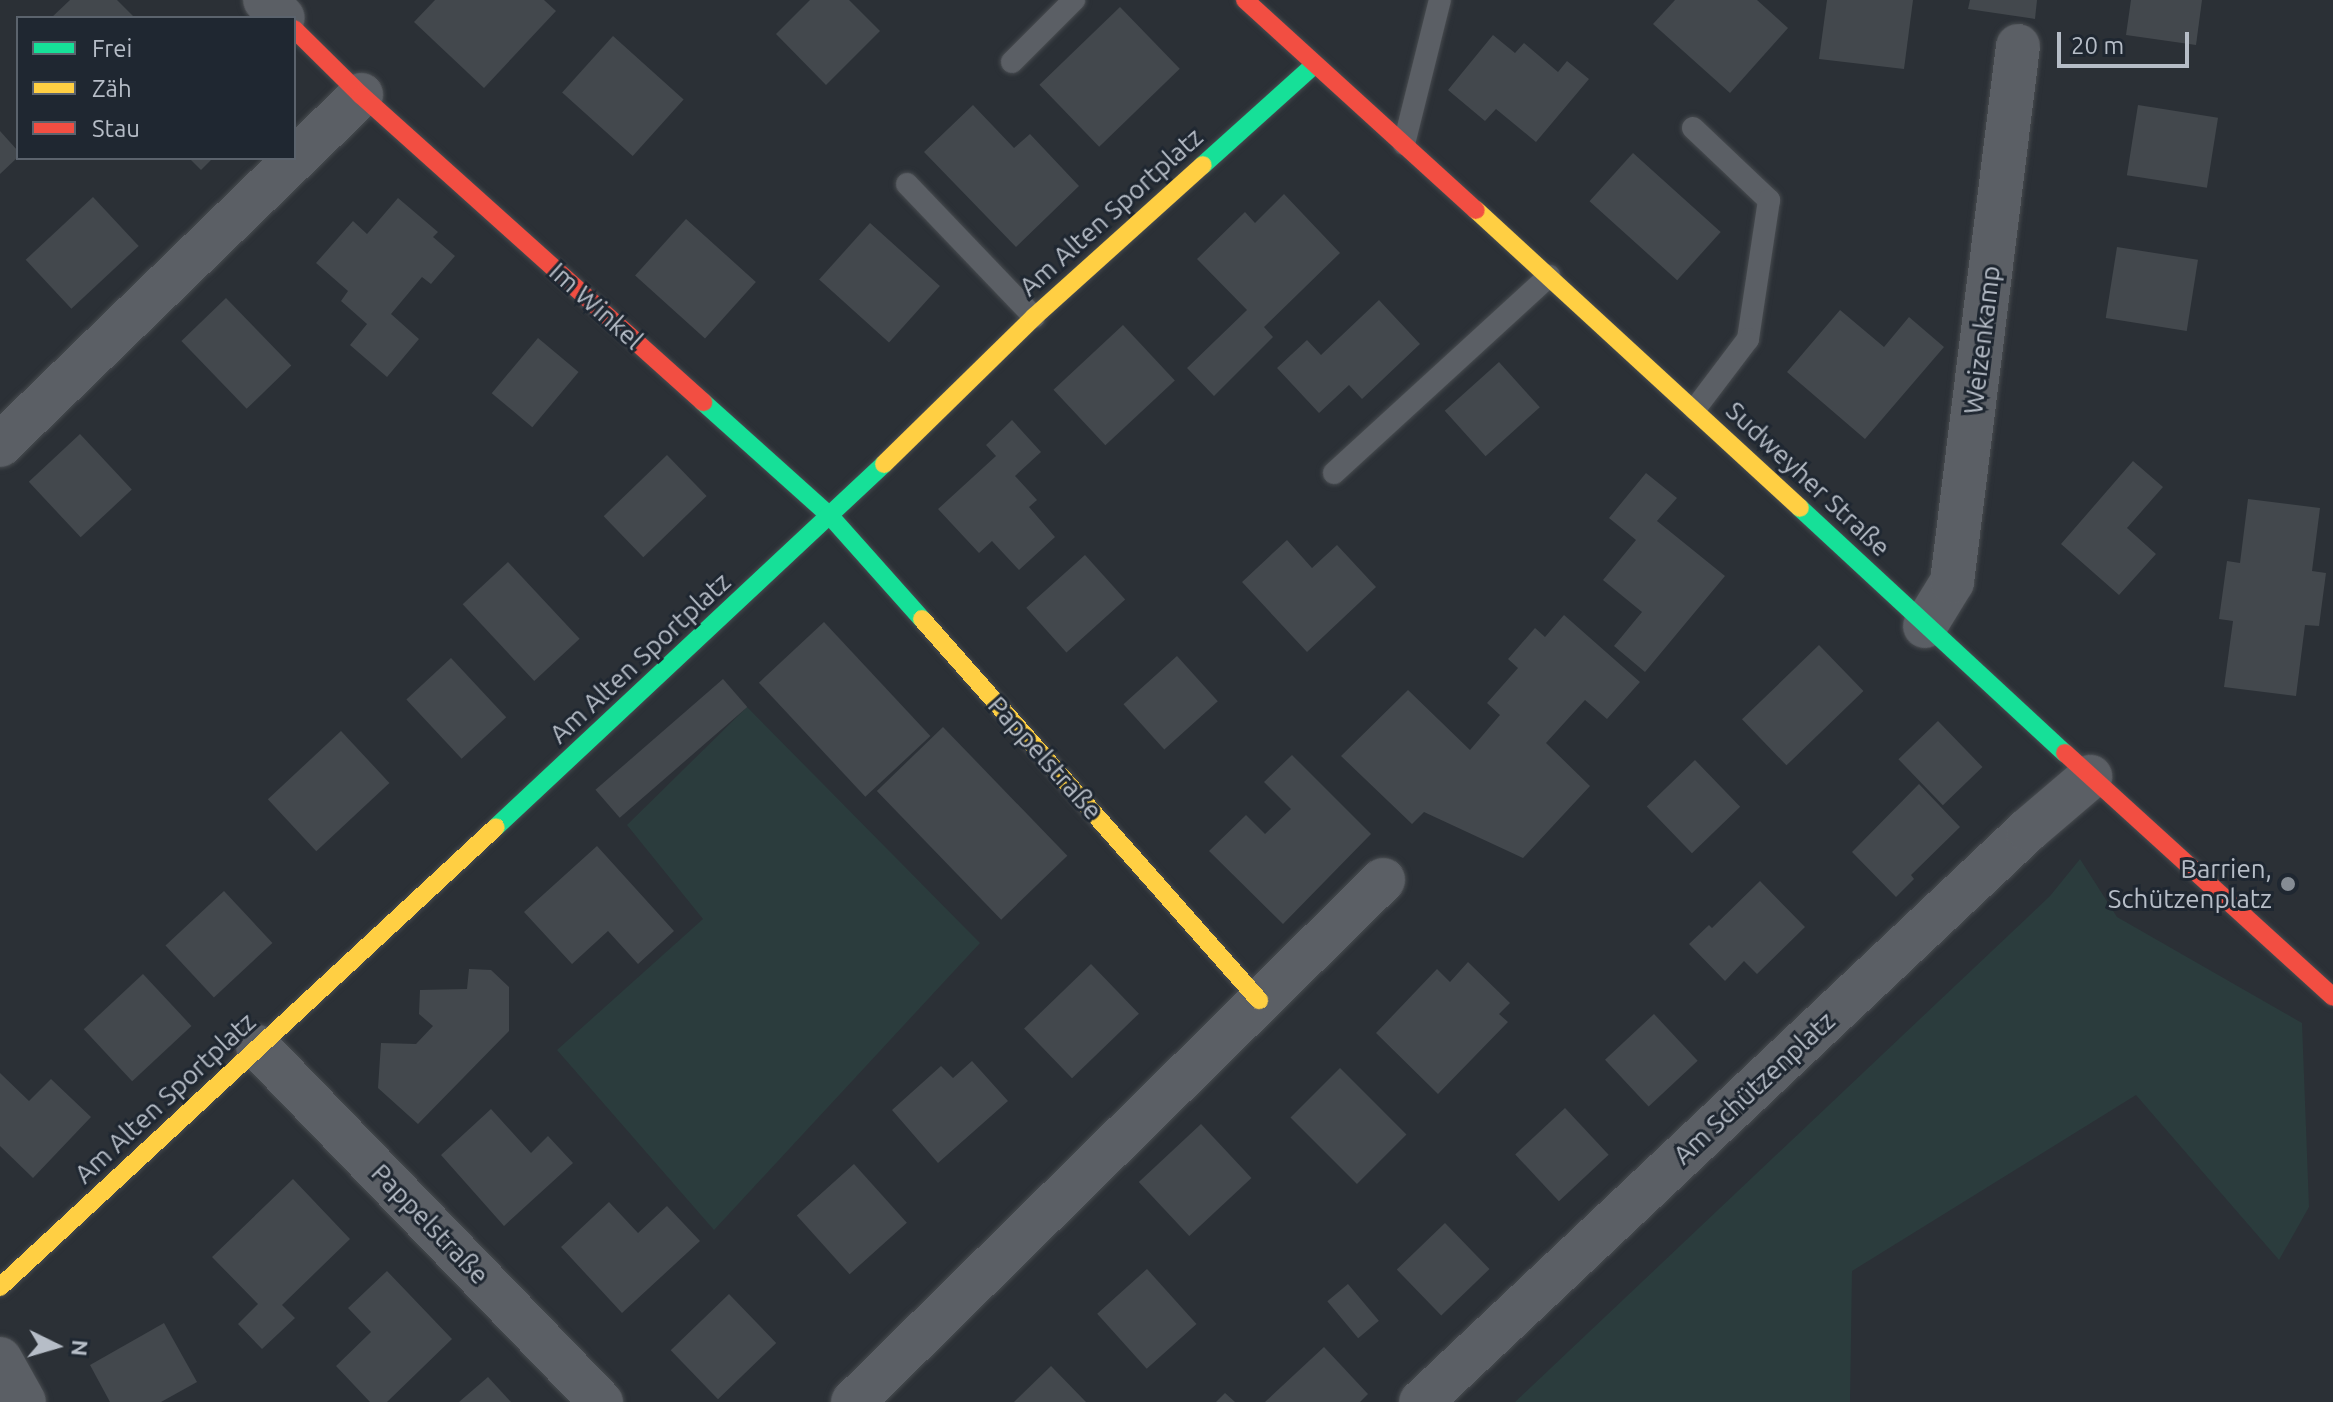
<!DOCTYPE html>
<meta charset="utf-8">
<style>
body{margin:0}
#map{position:relative;width:2333px;height:1402px;overflow:hidden;background:#2b3036;font-family:Ubuntu,sans-serif}
div>[style]{position:absolute}
.green>*{inset:0;background:#2b3c3d}
.building>*{inset:0;background:#43484d;transform-origin:0 0}
.roads{filter:drop-shadow(0 0 2px #474b4f) drop-shadow(0 0 2px #474b4f)}
.lane>*{height:22px;margin:-11px;padding:0 11px;transform-origin:11px;border-radius:11px;background:#5b5f65}
.street>*{height:44px;margin:-22px;padding:0 22px;transform-origin:22px;border-radius:22px;background:#5b5f65}
.fast>*{height:18px;margin:-9px;padding:0 9px;transform-origin:9px;border-radius:9px;background:#16e098}
.slow>*{height:18px;margin:-9px;padding:0 9px;transform-origin:9px;border-radius:9px;background:#ffcf43}
.jam>*{height:18px;margin:-9px;padding:0 9px;transform-origin:9px;border-radius:9px;background:#f24e42}
.dots>*{width:22px;height:22px;translate:-50% -50%;box-sizing:border-box;border:4px solid #1f2731;border-radius:50%}
span{translate:-50% -50%;white-space:nowrap;text-align:center;line-height:1.15;-webkit-text-stroke:6px #1f2731;paint-order:stroke}
.street-label{font-size:26px;color:#b6bdc7}
.poi-label{font-size:26px;color:#b6bdc7}
.right{translate:-100% -50%;text-align:right}
.legend{position:absolute;left:16px;top:16px;width:280px;height:144px;box-sizing:border-box;background:#1f2731;border:2px solid #5b636d;margin:0;padding:10px 14px;list-style:none;font-size:24px;color:#b6bdc7}
.legend li{display:flex;align-items:center;gap:16px;height:40px}
.legend b{width:40px;border:2px solid #5b636d}
.north{position:absolute;left:16px;top:1306px;width:80px;height:80px;-webkit-text-stroke:6px #1f2731;paint-order:stroke;rotate:95deg;font-size:22px;font-weight:700;line-height:32px;text-align:center;color:#b6bdc7}
.north::after{content:'';display:block;margin:auto;width:28px;height:36px;background:#b6bdc7;clip-path:polygon(50% 0,100% 100%,50% 72%,0 100%)}
.scale{position:absolute;left:2057px;top:32px;width:132px;height:36px;box-sizing:border-box;border:4px solid #b6bdc7;border-top:0;padding-left:10px;font-size:24px;line-height:28px;white-space:nowrap;color:#b6bdc7;-webkit-text-stroke:6px #1f2731;paint-order:stroke}
</style>
<div id="map">
<div class="green">
<div style="clip-path:polygon(747px 707px,980px 943px,714px 1230px,557px 1050px,703px 919px,627px 825px)"></div>
<div style="clip-path:polygon(2080px 859px,2117px 917px,2302px 1023px,2309px 1207px,2279px 1260px,2136px 1095px,1852px 1271px,1850px 1402px,1515px 1402px,2050px 896px)"></div>
</div>
<div class="building">
<div style="clip-path:polygon(70px 0,117px 0,135px 18px,51px 18px)"></div>
<div style="clip-path:polygon(435px 0,544px 0,556px 11px,484px 88px,414px 22px)"></div>
<div style="clip-path:polygon(810px 0,849px 0,880px 31px,826px 85px,776px 34px)"></div>
<div style="clip-path:polygon(1675px 0,1757px 0,1788px 28px,1730px 93px,1653px 24px)"></div>
<div style="clip-path:polygon(1827px 0,1913px 0,1904px 69px,1819px 59px)"></div>
<div style="clip-path:polygon(1970px 0,2037px 0,2035px 19px,1968px 9px)"></div>
<div style="clip-path:polygon(2131px 0,2202px 0,2196px 45px,2126px 35px)"></div>
<div style="left:1120px;top:7px;width:86px;height:112px;rotate:46deg"></div>
<div style="clip-path:polygon(1493px 35px,1515px 53px,1524px 43px,1558px 72px,1567px 61px,1589px 79px,1536px 142px,1496px 109px,1485px 121px,1448px 90px)"></div>
<div style="left:613px;top:36px;width:95px;height:76px;rotate:42deg"></div>
<div style="clip-path:polygon(973px 105px,1014px 148px,1030px 134px,1079px 186px,1016px 247px,924px 152px)"></div>
<div style="left:2138px;top:105px;width:81px;height:71px;rotate:9deg"></div>
<div style="clip-path:polygon(0 131px,18px 151px,18px 157px,0 174px)"></div>
<div style="left:1633px;top:153px;width:118px;height:65px;rotate:42deg"></div>
<div style="clip-path:polygon(189px 158px,213px 158px,201px 170px)"></div>
<div style="clip-path:polygon(1284px 194px,1340px 253px,1264px 327px,1273px 337px,1214px 396px,1187px 368px,1247px 310px,1197px 259px,1245px 212px,1255px 223px)"></div>
<div style="left:93px;top:197px;width:67px;height:92px;rotate:47deg"></div>
<div style="clip-path:polygon(398px 198px,438px 232px,433px 237px,455px 256px,431px 284px,422px 277px,391px 314px,419px 339px,387px 377px,350px 345px,367px 324px,341px 301px,348px 291px,316px 263px,353px 221px,367px 234px)"></div>
<div style="left:686px;top:219px;width:94px;height:76px;rotate:42deg"></div>
<div style="left:870px;top:223px;width:94px;height:76px;rotate:42deg"></div>
<div style="left:2117px;top:247px;width:82px;height:72px;rotate:9deg"></div>
<div style="left:226px;top:298px;width:94px;height:62px;rotate:46deg"></div>
<div style="clip-path:polygon(1379px 300px,1420px 344px,1362px 399px,1349px 385px,1319px 413px,1277px 368px,1307px 340px,1321px 355px)"></div>
<div style="clip-path:polygon(1840px 310px,1884px 347px,1909px 317px,1944px 347px,1865px 439px,1787px 372px)"></div>
<div style="left:1123px;top:325px;width:76px;height:95px;rotate:47deg"></div>
<div style="left:538px;top:338px;width:53px;height:72px;rotate:40deg"></div>
<div style="left:1499px;top:362px;width:61px;height:73px;rotate:48deg"></div>
<div style="clip-path:polygon(1012px 420px,1041px 452px,1015px 476px,1037px 500px,1029px 507px,1055px 537px,1019px 570px,992px 541px,979px 553px,938px 509px,996px 456px,986px 445px)"></div>
<div style="left:80px;top:434px;width:76px;height:70px;rotate:47deg"></div>
<div style="left:667px;top:455px;width:57px;height:88px;rotate:46deg"></div>
<div style="clip-path:polygon(2133px 461px,2163px 487px,2127px 528px,2156px 554px,2119px 595px,2061px 544px)"></div>
<div style="clip-path:polygon(1646px 473px,1677px 498px,1657px 521px,1725px 576px,1645px 672px,1614px 646px,1642px 612px,1603px 580px,1636px 540px,1609px 518px)"></div>
<div style="clip-path:polygon(2248px 499px,2320px 508px,2312px 571px,2326px 573px,2319px 626px,2305px 625px,2296px 696px,2224px 687px,2233px 621px,2219px 619px,2227px 561px,2240px 563px)"></div>
<div style="clip-path:polygon(1287px 540px,1312px 568px,1337px 545px,1376px 587px,1307px 652px,1242px 582px)"></div>
<div style="left:1085px;top:555px;width:60px;height:79px;rotate:48deg"></div>
<div style="left:508px;top:562px;width:105px;height:62px;rotate:47deg"></div>
<div style="clip-path:polygon(1564px 615px,1640px 682px,1607px 719px,1585px 700px,1546px 743px,1590px 786px,1523px 858px,1424px 812px,1412px 824px,1341px 756px,1408px 690px,1470px 750px,1500px 715px,1487px 703px,1518px 668px,1508px 659px,1535px 628px,1545px 637px)"></div>
<div style="left:824px;top:622px;width:156px;height:89px;rotate:47deg"></div>
<div style="left:1819px;top:645px;width:64px;height:107px;rotate:46deg"></div>
<div style="left:1177px;top:656px;width:61px;height:72px;rotate:48deg"></div>
<div style="left:451px;top:658px;width:81px;height:61px;rotate:47deg"></div>
<div style="left:723px;top:679px;width:37px;height:169px;rotate:49deg"></div>
<div style="left:1938px;top:721px;width:64px;height:55px;rotate:46deg"></div>
<div style="left:943px;top:727px;width:179px;height:92px;rotate:46deg"></div>
<div style="left:341px;top:731px;width:71px;height:100px;rotate:47deg"></div>
<div style="clip-path:polygon(1292px 755px,1371px 834px,1283px 924px,1209px 851px,1246px 815px,1265px 834px,1291px 809px,1264px 782px)"></div>
<div style="left:1695px;top:760px;width:65px;height:67px;rotate:46deg"></div>
<div style="clip-path:polygon(1919px 784px,1960px 827px,1911px 875px,1914px 879px,1896px 897px,1852px 852px)"></div>
<div style="clip-path:polygon(597px 846px,674px 931px,638px 964px,608px 931px,572px 964px,524px 912px)"></div>
<div style="clip-path:polygon(1760px 881px,1805px 927px,1757px 974px,1744px 961px,1725px 981px,1689px 944px,1709px 925px,1712px 928px)"></div>
<div style="left:224px;top:891px;width:71px;height:80px;rotate:47deg"></div>
<div style="clip-path:polygon(1468px 962px,1510px 1003px,1499px 1014px,1508px 1022px,1438px 1094px,1376px 1033px,1437px 969px,1450px 982px)"></div>
<div style="left:1091px;top:964px;width:69px;height:93px;rotate:46deg"></div>
<div style="clip-path:polygon(469px 969px,491px 970px,509px 987px,509px 1031px,418px 1124px,378px 1088px,381px 1043px,416px 1044px,433px 1026px,419px 1014px,420px 990px,467px 989px)"></div>
<div style="left:143px;top:974px;width:71px;height:81px;rotate:47deg"></div>
<div style="left:1654px;top:1014px;width:64px;height:67px;rotate:47deg"></div>
<div style="clip-path:polygon(972px 1061px,1008px 1101px,938px 1163px,892px 1110px,941px 1066px,953px 1078px)"></div>
<div style="left:1340px;top:1068px;width:94px;height:70px;rotate:45deg"></div>
<div style="clip-path:polygon(0 1073px,29px 1101px,51px 1079px,91px 1117px,33px 1178px,0 1146px)"></div>
<div style="left:1565px;top:1108px;width:64px;height:68px;rotate:47deg"></div>
<div style="clip-path:polygon(491px 1109px,531px 1153px,548px 1136px,573px 1163px,504px 1226px,441px 1155px)"></div>
<div style="left:1201px;top:1124px;width:74px;height:85px;rotate:47deg"></div>
<div style="left:854px;top:1164px;width:79px;height:77px;rotate:48deg"></div>
<div style="clip-path:polygon(293px 1179px,350px 1239px,282px 1305px,295px 1318px,262px 1349px,238px 1324px,258px 1304px,212px 1257px)"></div>
<div style="clip-path:polygon(609px 1202px,638px 1233px,667px 1206px,700px 1241px,622px 1313px,561px 1247px)"></div>
<div style="left:1445px;top:1223px;width:64px;height:67px;rotate:46deg"></div>
<div style="left:1147px;top:1269px;width:74px;height:67px;rotate:48deg"></div>
<div style="clip-path:polygon(387px 1271px,452px 1339px,387px 1402px,370px 1402px,336px 1366px,371px 1332px,348px 1308px)"></div>
<div style="left:1348px;top:1284px;width:48px;height:27px;rotate:50deg"></div>
<div style="left:729px;top:1294px;width:68px;height:81px;rotate:46deg"></div>
<div style="clip-path:polygon(164px 1323px,197px 1382px,161px 1402px,110px 1402px,90px 1365px)"></div>
<div style="clip-path:polygon(1324px 1347px,1368px 1394px,1360px 1402px,1265px 1402px)"></div>
<div style="clip-path:polygon(1051px 1366px,1086px 1402px,1014px 1402px)"></div>
<div style="clip-path:polygon(488px 1377px,511px 1402px,459px 1402px)"></div>
<div style="clip-path:polygon(1225px 1393px,1235px 1402px,1216px 1402px)"></div>
</div>
<div class="roads">
<div class="lane">
<div style="left:1012px;top:62px;width:88px;rotate:-45deg"></div>
<div style="left:1693px;top:128px;width:105px;rotate:43.5deg"></div>
<div style="left:1769px;top:200px;width:141px;rotate:98.6deg"></div>
<div style="left:1748px;top:339px;width:88px;rotate:127.1deg"></div>
<div style="left:1404px;top:144px;width:148px;rotate:-76deg"></div>
<div style="left:907px;top:184px;width:184px;rotate:46.3deg"></div>
<div style="left:1334px;top:473px;width:292px;rotate:-42.5deg"></div>
</div>
<div class="street">
<div style="left:265px;top:0;width:25px;rotate:45deg"></div>
<div style="left:0;top:445px;width:503px;rotate:-44.11deg"></div>
<div style="left:1925px;top:626px;width:52px;rotate:-58.5deg"></div>
<div style="left:1952px;top:582px;width:540px;rotate:-82.98deg"></div>
<div style="left:258px;top:1047px;width:494px;rotate:46deg"></div>
<div style="left:0;top:1359px;width:49px;rotate:60.8deg"></div>
<div style="left:853px;top:1402px;width:744px;rotate:-44.56deg"></div>
<div style="left:1421px;top:1402px;width:834px;rotate:-43.3deg"></div>
<div style="left:2028px;top:830px;width:82px;rotate:-40.5deg"></div>
</div>
<div class="fast">
<div style="left:1203px;top:165px;width:149px;rotate:-42deg"></div>
<div style="left:703px;top:402px;width:172px;rotate:41.9deg"></div>
<div style="left:831px;top:517px;width:137px;rotate:48.3deg"></div>
<div style="left:1800px;top:508px;width:361px;rotate:42.8deg"></div>
<div style="left:496px;top:827px;width:531px;rotate:-43.09deg"></div>
</div>
<div class="slow">
<div style="left:1476px;top:210px;width:440px;rotate:42.6deg"></div>
<div style="left:884px;top:464px;width:210px;rotate:-44.4deg"></div>
<div style="left:1034px;top:317px;width:227px;rotate:-42deg"></div>
<div style="left:922px;top:619px;width:509px;rotate:48.51deg"></div>
<div style="left:0;top:1287px;width:676px;rotate:-42.84deg"></div>
</div>
<div class="jam">
<div style="left:1245px;top:0;width:312px;rotate:42.3deg"></div>
<div style="left:294px;top:29px;width:94px;rotate:44.6deg"></div>
<div style="left:361px;top:95px;width:460px;rotate:41.9deg"></div>
<div style="left:2065px;top:753px;width:362px;rotate:42.3deg"></div>
</div>
</div>
<div class="dots">
<div style="left:2288px;top:884px;background:#858c94"></div>
</div>
<div class="street-label">
<span style="left:1111px;top:212px;rotate:-42deg">Am Alten Sportplatz</span>
<span style="left:596px;top:306px;rotate:42deg">Im Winkel</span>
<span style="left:1982px;top:340px;rotate:-83deg">Weizenkamp</span>
<span style="left:1808px;top:479px;rotate:43deg">Sudweyher Straße</span>
<span style="left:640px;top:658px;rotate:-43deg">Am Alten Sportplatz</span>
<span style="left:1045px;top:758px;rotate:48deg">Pappelstraße</span>
<span style="left:1754px;top:1088px;rotate:-43deg">Am Schützenplatz</span>
<span style="left:165px;top:1098px;rotate:-43deg">Am Alten Sportplatz</span>
<span style="left:430px;top:1224px;rotate:46deg">Pappelstraße</span>
</div>
<div class="poi-label">
<span class="right" style="left:2272px;top:884px">Barrien,<br>Schützenplatz</span>
</div>
<ul class="legend">
<li><b style="height:10px;background:#16e098"></b>Frei</li>
<li><b style="height:10px;background:#ffcf43"></b>Zäh</li>
<li><b style="height:10px;background:#f24e42"></b>Stau</li>
</ul>
<div class="north">N</div>
<div class="scale">20 m</div>
</div>
